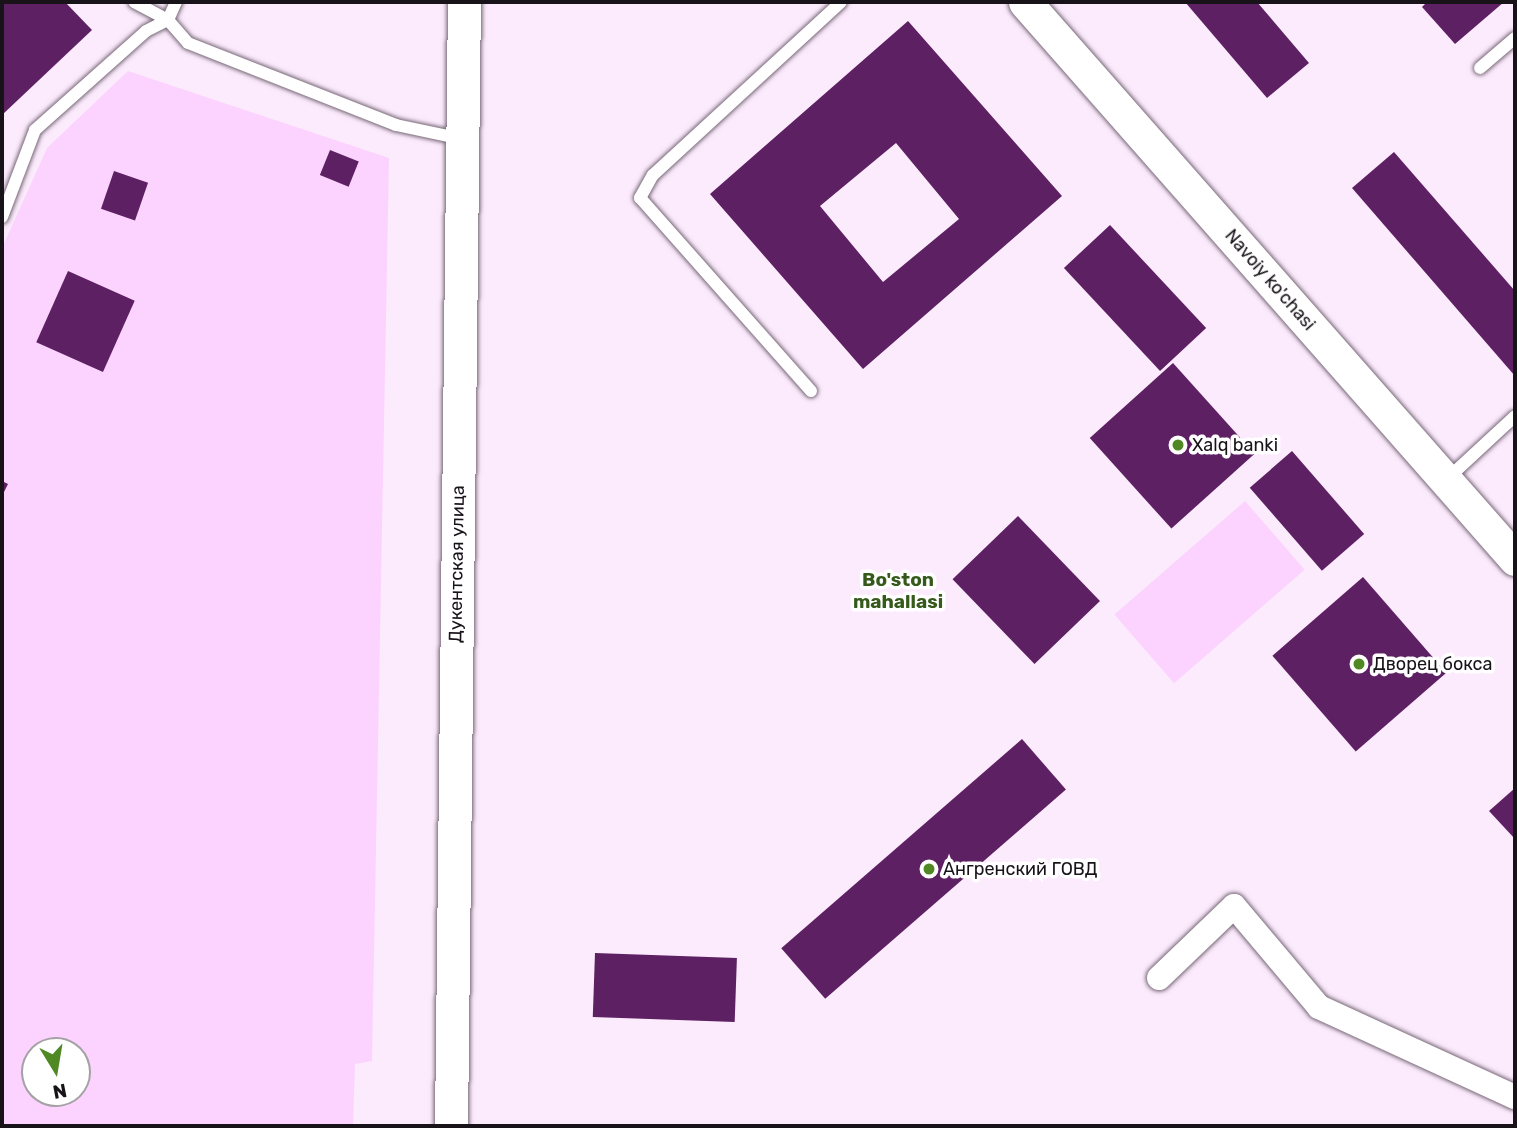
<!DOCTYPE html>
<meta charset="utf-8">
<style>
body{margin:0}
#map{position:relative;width:1517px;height:1128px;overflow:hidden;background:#fcebfd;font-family:Rubik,sans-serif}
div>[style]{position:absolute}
.green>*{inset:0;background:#fbd3fe;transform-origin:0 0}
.building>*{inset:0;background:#5d2062;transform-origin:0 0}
.roads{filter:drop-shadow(0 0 2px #776877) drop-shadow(0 0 2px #776877)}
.lane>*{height:12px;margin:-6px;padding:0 6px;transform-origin:6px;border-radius:6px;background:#fff}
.street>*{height:24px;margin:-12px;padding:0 12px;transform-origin:12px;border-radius:12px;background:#fff}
.secondary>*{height:33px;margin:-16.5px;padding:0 16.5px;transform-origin:16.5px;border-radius:16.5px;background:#fff}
.dots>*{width:19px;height:19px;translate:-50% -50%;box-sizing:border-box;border:4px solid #fff;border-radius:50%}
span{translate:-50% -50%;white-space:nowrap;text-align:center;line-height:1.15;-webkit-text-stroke:7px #fff;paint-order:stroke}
.street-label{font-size:18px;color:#181319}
.poi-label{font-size:18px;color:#181319}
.left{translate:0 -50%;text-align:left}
.neighbourhood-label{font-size:19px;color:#365a1b;font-weight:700}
.frame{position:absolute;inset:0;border:4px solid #181319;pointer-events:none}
.north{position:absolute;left:21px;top:1037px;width:70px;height:70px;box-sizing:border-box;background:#fff;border:2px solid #a3a1a3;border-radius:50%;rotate:169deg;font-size:19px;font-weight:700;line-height:28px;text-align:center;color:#181319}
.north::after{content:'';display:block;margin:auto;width:24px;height:32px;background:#508823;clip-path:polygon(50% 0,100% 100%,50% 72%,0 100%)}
</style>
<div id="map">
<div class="green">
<div style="clip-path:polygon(evenodd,128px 71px,389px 158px,372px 1061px,355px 1064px,353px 1126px,2px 1126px,2px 248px,47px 148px,128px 71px,35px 1051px,77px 1051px,77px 1093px,35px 1093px,35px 1051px)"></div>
<div style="left:1245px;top:501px;width:91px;height:173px;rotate:49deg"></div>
</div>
<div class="building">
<div style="clip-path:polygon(2px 2px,65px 2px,92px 30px,2px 115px)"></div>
<div style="clip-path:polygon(1185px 2px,1257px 2px,1309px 63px,1267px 98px)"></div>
<div style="clip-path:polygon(1427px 2px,1504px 2px,1455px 44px,1422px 7px)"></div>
<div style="clip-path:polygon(evenodd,908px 21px,1062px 196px,863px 369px,710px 194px,908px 21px,896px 143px,959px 219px,883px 282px,820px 206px,896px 143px)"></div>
<div style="left:330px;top:150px;width:31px;height:27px;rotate:22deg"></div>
<div style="clip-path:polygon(1394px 152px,1515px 291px,1515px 376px,1352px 188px)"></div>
<div style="left:114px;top:171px;width:36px;height:40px;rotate:19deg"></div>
<div style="left:1110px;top:225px;width:141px;height:63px;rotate:47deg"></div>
<div style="left:68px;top:271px;width:73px;height:78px;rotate:24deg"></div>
<div style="left:1173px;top:363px;width:122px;height:112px;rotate:48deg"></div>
<div style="left:1292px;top:451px;width:110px;height:56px;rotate:49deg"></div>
<div style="clip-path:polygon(2px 481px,8px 484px,2px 496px)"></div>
<div style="left:1018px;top:516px;width:118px;height:91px;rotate:46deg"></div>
<div style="left:1363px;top:577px;width:127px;height:120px;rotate:49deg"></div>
<div style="left:1022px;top:739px;width:67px;height:319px;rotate:49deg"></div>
<div style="clip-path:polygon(1515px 788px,1515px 839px,1489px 811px)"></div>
<div style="left:595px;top:953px;width:142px;height:64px;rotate:2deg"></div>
</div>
<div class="roads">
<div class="lane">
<div style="left:176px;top:2px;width:20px;rotate:114deg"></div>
<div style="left:168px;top:20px;width:30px;rotate:49deg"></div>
<div style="left:188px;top:43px;width:224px;rotate:21.5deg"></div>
<div style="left:396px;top:125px;width:67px;rotate:12deg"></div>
<div style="left:1480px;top:68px;width:46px;rotate:-40.6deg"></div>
<div style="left:2px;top:217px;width:93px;rotate:-69.2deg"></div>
<div style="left:35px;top:130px;width:149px;rotate:-41.7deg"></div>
<div style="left:146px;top:31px;width:25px;rotate:-27deg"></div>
<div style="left:168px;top:20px;width:38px;rotate:-152deg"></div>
<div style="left:811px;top:391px;width:258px;rotate:-131.5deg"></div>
<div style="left:640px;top:198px;width:26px;rotate:-61deg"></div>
<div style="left:653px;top:175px;width:255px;rotate:-42.6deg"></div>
<div style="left:1446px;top:480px;width:94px;rotate:-42.8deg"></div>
</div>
<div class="street">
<div style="left:1159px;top:978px;width:104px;rotate:-43.8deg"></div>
<div style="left:1234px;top:906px;width:132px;rotate:49.9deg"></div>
<div style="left:1319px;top:1007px;width:216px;rotate:24.7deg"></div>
</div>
<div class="secondary">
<div style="left:1025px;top:2px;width:742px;rotate:48.66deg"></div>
<div style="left:451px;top:1126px;width:1124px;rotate:-89.34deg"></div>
</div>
</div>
<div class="dots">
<div style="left:1178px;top:445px;background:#508823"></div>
<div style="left:1359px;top:664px;background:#508823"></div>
<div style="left:929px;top:869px;background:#508823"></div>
</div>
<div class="street-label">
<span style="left:1270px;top:280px;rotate:49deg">Navoiy ko'chasi</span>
<span style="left:457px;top:564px;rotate:-89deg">Дукентская улица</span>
</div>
<div class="poi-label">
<span class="left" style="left:1192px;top:445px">Xalq banki</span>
<span class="left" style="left:1373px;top:664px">Дворец бокса</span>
<span class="left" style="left:943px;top:869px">Ангpенский ГОВД</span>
</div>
<div class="neighbourhood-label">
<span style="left:898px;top:591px">Bo'ston<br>mahallasi</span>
</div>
<div class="frame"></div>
<div class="north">N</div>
</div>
